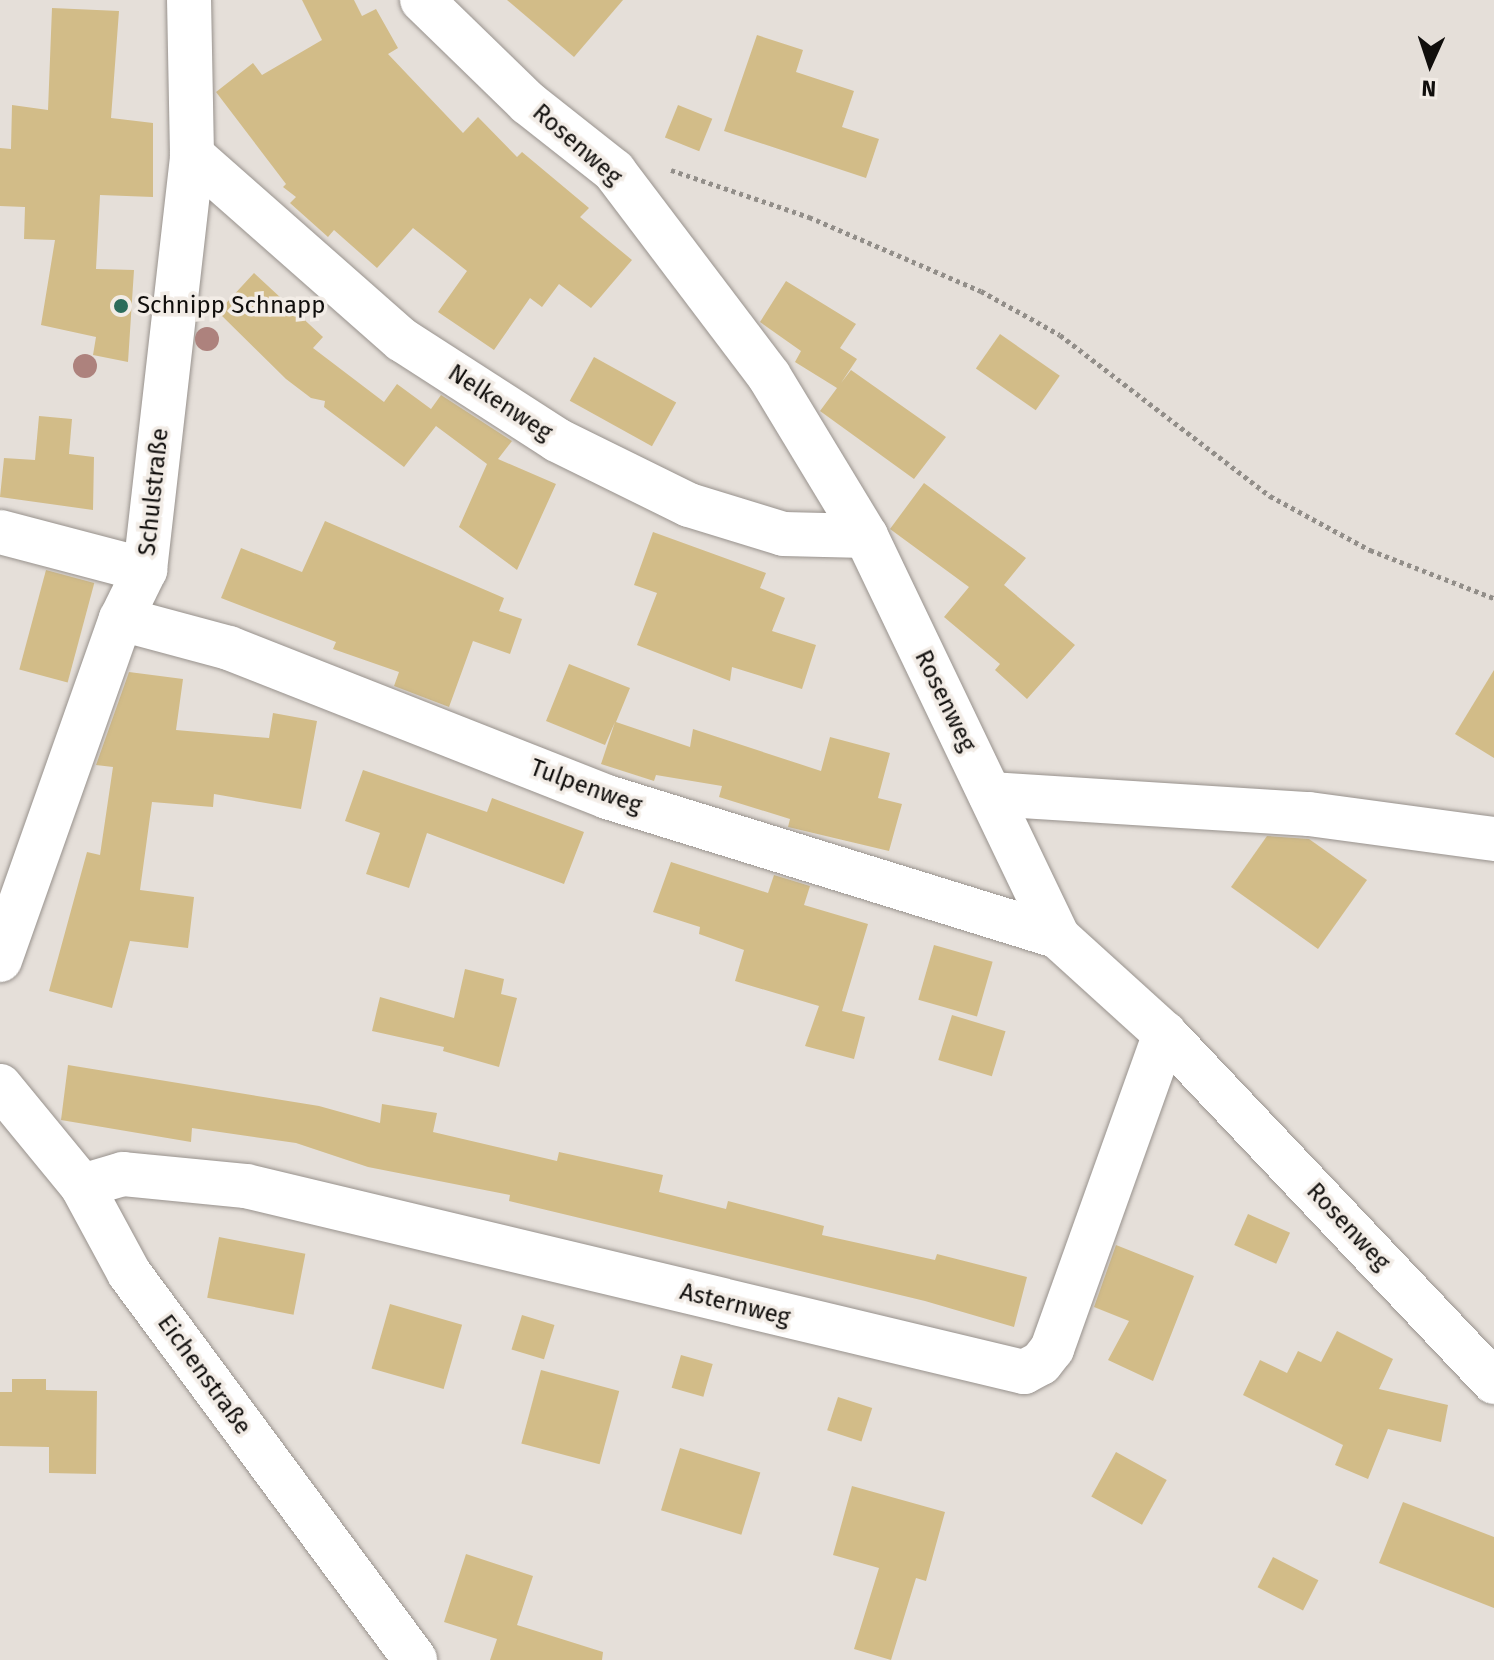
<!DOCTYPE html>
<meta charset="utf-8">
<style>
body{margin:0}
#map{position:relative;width:1494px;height:1660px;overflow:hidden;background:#e5dfd9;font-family:"Fira Sans",sans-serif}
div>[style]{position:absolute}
.building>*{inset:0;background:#d2bc88;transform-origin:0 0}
.path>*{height:5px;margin-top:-2.5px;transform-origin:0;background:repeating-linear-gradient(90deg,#928e89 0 4px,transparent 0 8px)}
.roads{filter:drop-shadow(0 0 2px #98928d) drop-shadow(0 0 2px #98928d)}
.minor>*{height:44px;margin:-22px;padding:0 22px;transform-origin:22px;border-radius:22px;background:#fff}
.trees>*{width:24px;height:24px;margin:-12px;border-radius:50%;background:#ad827d}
.dots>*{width:22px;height:22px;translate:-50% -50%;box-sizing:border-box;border:4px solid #f2ece6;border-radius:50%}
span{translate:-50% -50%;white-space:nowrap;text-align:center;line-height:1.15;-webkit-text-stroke:7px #f2ece6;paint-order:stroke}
.street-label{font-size:24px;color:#100e0c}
.poi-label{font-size:24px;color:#100e0c}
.left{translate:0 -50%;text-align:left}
.north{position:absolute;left:1390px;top:24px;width:80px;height:80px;-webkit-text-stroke:6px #f2ece6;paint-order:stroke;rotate:183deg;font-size:22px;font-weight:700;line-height:32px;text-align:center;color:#100e0c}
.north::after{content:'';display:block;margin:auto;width:28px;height:36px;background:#100e0c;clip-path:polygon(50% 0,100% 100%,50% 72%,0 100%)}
</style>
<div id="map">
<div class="building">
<div style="clip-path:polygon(302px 0,354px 0,362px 16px,376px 9px,398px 48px,388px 54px,463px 133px,478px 117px,517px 157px,522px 152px,589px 208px,580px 217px,632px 260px,591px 308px,559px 284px,542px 307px,530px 298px,494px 350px,438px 312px,467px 271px,413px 228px,377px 268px,334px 230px,328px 237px,290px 203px,296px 197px,283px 187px,286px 184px,216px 92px,253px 63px,262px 75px,322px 40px)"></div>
<div style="clip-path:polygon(507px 0,623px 0,574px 57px)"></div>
<div style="clip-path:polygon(52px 8px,119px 11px,111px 118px,153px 123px,153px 197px,100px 195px,96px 269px,134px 270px,128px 362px,93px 355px,96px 337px,41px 325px,55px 240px,24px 239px,25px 207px,0 206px,0 148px,11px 149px,12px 105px,48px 110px)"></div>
<div style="clip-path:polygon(757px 35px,803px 50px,796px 72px,854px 91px,842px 127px,879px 139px,866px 178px,724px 131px)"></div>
<div style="left:678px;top:105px;width:37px;height:35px;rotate:22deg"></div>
<div style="clip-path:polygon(254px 273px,323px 337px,313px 348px,384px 402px,397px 384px,431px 409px,441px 395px,512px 441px,498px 459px,556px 484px,517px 570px,459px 527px,487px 464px,436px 426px,404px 467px,324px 407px,325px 401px,311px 398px,286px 379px,218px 312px)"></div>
<div style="clip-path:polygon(786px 281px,856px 324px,840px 348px,857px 359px,841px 383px,851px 370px,946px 437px,914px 479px,820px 411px,837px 388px,795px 362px,801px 351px,760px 322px)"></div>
<div style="left:1000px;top:334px;width:73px;height:42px;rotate:35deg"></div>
<div style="left:594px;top:357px;width:94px;height:50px;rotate:29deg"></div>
<div style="clip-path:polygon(39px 416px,72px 419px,69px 454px,94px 457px,93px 510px,0 497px,4px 458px,35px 460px)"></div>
<div style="clip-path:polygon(924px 483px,1026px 558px,1004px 585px,1075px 645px,1027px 699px,995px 670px,1000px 664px,944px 617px,969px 587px,890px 529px)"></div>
<div style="clip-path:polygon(325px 521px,504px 598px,499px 611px,522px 619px,510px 654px,473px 641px,449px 707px,394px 686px,399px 672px,333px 649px,336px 642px,221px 598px,241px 548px,302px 572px)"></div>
<div style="clip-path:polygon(653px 532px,766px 573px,760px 588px,785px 598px,772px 631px,816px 645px,802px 689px,732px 667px,730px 681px,637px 645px,657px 593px,634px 585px)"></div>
<div style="left:46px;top:570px;width:50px;height:103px;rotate:15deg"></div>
<div style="clip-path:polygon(569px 664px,630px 688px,616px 722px,690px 747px,693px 729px,821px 771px,830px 737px,890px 753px,878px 798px,902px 804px,889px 851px,788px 827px,790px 819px,719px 797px,722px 786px,656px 775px,654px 781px,601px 764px,615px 722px,605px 745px,546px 721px)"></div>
<div style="clip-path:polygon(1494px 670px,1494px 758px,1455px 734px)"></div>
<div style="clip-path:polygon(129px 672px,183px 679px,176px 730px,269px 738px,273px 713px,317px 721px,301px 809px,214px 794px,213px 807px,152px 802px,140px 890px,194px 897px,188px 948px,130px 941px,112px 1008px,49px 991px,87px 852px,100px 855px,113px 767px,96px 765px)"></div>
<div style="clip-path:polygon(363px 770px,487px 812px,492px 798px,584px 832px,564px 884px,427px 833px,409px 888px,366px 874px,380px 833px,345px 821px)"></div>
<div style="clip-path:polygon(1267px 836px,1309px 839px,1367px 880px,1318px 949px,1231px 887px)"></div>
<div style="clip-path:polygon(671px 862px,768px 893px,774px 875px,810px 886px,804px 905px,868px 924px,842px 1011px,865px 1017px,854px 1059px,805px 1046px,819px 1006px,735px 981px,744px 950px,699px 934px,700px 927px,653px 912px)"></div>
<div style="left:934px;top:945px;width:61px;height:57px;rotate:16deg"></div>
<div style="clip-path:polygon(465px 969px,504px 979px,501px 994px,517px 998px,499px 1067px,443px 1051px,444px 1047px,372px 1031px,380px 997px,454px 1018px)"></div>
<div style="left:952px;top:1015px;width:56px;height:47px;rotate:17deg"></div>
<div style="clip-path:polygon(68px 1065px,319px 1106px,380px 1123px,382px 1104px,437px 1113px,433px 1132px,557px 1161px,559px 1152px,663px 1175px,659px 1192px,726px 1209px,728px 1201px,824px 1226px,822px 1235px,935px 1260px,937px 1254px,1027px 1277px,1014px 1327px,925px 1301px,509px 1201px,510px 1195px,368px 1167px,296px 1143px,192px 1128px,191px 1142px,61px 1120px)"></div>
<div style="left:1248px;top:1214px;width:46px;height:34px;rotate:24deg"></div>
<div style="left:219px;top:1237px;width:88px;height:62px;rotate:11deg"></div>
<div style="clip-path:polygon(1116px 1245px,1194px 1276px,1153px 1381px,1108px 1360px,1129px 1321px,1094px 1307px)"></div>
<div style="left:390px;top:1304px;width:75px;height:67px;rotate:16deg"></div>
<div style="left:522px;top:1315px;width:34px;height:36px;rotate:17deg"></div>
<div style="clip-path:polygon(1337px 1331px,1393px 1359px,1379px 1389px,1448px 1405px,1441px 1442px,1388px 1429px,1368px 1479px,1335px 1465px,1343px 1445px,1243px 1395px,1260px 1360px,1287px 1373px,1298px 1351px,1321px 1362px)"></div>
<div style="left:681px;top:1355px;width:33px;height:34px;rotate:16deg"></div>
<div style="left:541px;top:1370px;width:81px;height:76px;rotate:15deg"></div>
<div style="clip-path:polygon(12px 1379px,46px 1379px,46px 1390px,97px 1391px,96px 1474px,49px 1473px,49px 1447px,0 1446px,0 1392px,12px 1392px)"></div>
<div style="left:838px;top:1397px;width:36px;height:35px;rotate:18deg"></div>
<div style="left:680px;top:1448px;width:84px;height:65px;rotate:17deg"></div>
<div style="left:1116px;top:1452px;width:58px;height:51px;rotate:29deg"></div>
<div style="clip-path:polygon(852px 1486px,945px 1512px,926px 1581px,916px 1578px,891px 1660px,854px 1649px,879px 1568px,833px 1555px)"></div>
<div style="clip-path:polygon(1403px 1502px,1494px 1537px,1494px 1608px,1379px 1563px)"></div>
<div style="clip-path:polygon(466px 1554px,533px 1576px,517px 1625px,603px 1652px,602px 1660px,490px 1660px,497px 1639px,444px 1622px)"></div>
<div style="left:1273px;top:1557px;width:51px;height:34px;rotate:27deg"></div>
</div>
<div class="path">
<div style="left:671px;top:170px;width:146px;rotate:18.8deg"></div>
<div style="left:809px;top:217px;width:187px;rotate:23.3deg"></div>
<div style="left:981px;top:291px;width:90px;rotate:29.1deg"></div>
<div style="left:1060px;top:335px;width:265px;rotate:37.5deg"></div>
<div style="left:1270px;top:496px;width:114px;rotate:28.4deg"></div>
<div style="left:1370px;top:550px;width:133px;rotate:21.2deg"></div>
</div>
<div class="roads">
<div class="minor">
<div style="left:422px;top:0;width:148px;rotate:44.2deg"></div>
<div style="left:528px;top:103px;width:110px;rotate:38.3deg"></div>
<div style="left:614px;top:171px;width:257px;rotate:52.9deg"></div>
<div style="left:769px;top:376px;width:187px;rotate:58.8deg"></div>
<div style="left:866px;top:536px;width:445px;rotate:64.4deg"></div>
<div style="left:1058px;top:937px;width:144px;rotate:42.2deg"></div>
<div style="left:1165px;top:1034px;width:479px;rotate:46.6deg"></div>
<div style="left:192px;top:155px;width:280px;rotate:41.4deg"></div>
<div style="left:402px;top:340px;width:184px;rotate:32.8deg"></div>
<div style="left:557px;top:440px;width:147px;rotate:26.2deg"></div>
<div style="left:689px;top:505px;width:98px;rotate:17.1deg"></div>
<div style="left:783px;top:534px;width:83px;rotate:1.4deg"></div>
<div style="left:0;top:532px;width:150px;rotate:14.7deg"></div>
<div style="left:121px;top:619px;width:112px;rotate:15deg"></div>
<div style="left:229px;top:648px;width:406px;rotate:21.5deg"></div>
<div style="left:607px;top:797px;width:472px;rotate:17.2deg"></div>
<div style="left:990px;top:794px;width:320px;rotate:3.6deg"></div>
<div style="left:1309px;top:814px;width:187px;rotate:7.7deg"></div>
<div style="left:0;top:960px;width:362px;rotate:-70.5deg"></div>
<div style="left:121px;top:619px;width:55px;rotate:-63.9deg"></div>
<div style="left:145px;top:570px;width:418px;rotate:-83.5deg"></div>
<div style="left:192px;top:155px;width:155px;rotate:-91.1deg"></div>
<div style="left:0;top:1086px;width:129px;rotate:50.6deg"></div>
<div style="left:82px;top:1186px;width:99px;rotate:61.6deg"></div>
<div style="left:129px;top:1273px;width:481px;rotate:53.5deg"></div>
<div style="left:82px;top:1186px;width:43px;rotate:-16.3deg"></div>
<div style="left:123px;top:1174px;width:124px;rotate:5.6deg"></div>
<div style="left:246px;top:1186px;width:800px;rotate:13.45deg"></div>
<div style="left:1024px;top:1372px;width:19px;rotate:-28deg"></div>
<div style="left:1041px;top:1363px;width:18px;rotate:-52deg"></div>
<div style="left:1052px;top:1349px;width:335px;rotate:-70.3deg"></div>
</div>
</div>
<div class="trees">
<div style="left:207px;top:339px"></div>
<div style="left:85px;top:366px"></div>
</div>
<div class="dots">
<div style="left:121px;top:306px;background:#2c6c5b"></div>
</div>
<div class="street-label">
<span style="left:577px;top:145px;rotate:41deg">Rosenweg</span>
<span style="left:500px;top:403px;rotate:33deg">Nelkenweg</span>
<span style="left:154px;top:492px;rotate:-84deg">Schulstraße</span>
<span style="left:945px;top:701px;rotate:64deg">Rosenweg</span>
<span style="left:586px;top:787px;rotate:20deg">Tulpenweg</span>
<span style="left:1348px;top:1227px;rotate:47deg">Rosenweg</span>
<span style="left:735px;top:1305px;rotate:14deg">Asternweg</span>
<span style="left:204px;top:1375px;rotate:54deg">Eichenstraße</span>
</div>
<div class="poi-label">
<span class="left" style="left:137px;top:306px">Schnipp Schnapp</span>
</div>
<div class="north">N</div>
</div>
